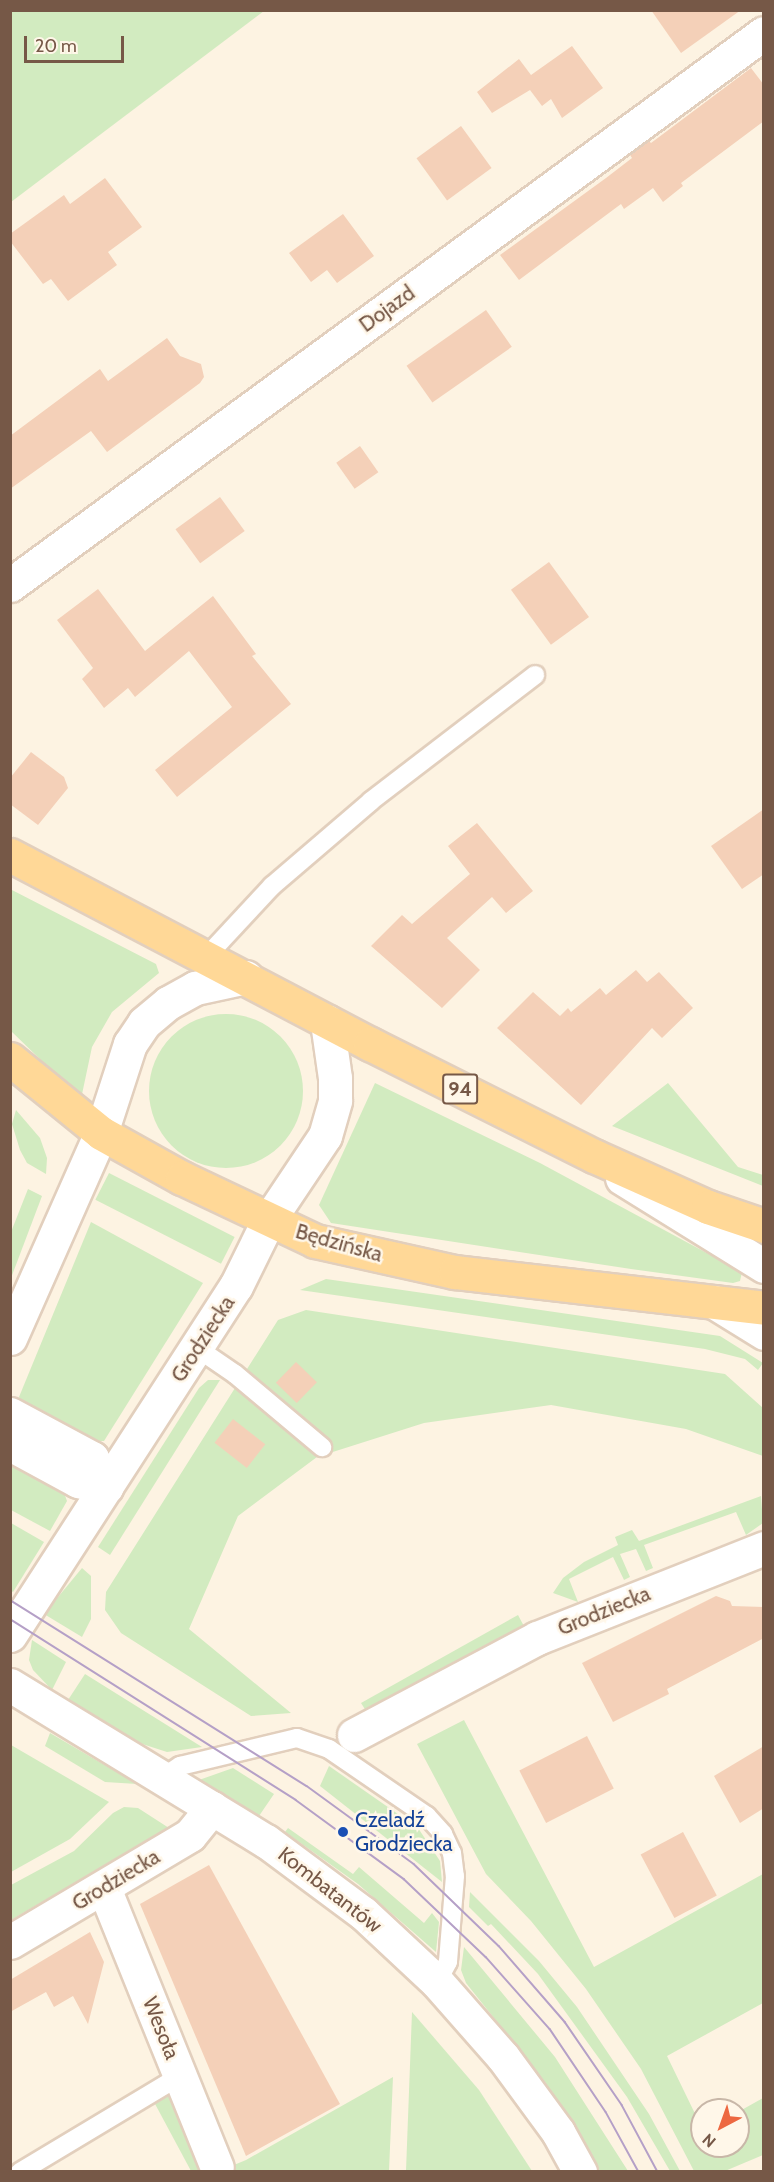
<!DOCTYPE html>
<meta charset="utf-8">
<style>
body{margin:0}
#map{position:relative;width:774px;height:2182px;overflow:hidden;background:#fdf3e2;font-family:Cabin,sans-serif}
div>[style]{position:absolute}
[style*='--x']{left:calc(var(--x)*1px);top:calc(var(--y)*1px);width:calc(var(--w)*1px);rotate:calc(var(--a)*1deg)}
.green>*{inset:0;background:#d2ebc0;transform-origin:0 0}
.round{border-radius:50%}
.building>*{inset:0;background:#f4d0b8;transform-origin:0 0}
.roads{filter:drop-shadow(2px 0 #e2cfbd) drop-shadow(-2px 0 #e2cfbd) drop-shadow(0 2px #e2cfbd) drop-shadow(0 -2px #e2cfbd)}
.service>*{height:18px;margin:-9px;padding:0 9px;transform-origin:9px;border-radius:9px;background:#fff}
.minor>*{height:33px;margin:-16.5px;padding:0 16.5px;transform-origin:16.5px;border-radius:16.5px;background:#fff}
.tertiary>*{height:33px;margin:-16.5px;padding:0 16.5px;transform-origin:16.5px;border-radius:16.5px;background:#fff}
.primary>*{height:33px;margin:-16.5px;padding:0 16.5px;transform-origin:16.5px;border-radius:16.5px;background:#ffd897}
.tram>*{height:1.5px;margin:-0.75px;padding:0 0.75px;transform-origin:0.75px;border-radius:0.75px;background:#b5a0c7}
.dots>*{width:16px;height:16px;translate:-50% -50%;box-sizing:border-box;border:3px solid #fff7e9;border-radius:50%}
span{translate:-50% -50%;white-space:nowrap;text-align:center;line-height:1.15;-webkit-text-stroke:5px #fff7e9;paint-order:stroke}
.shield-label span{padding:2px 4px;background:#fff7e9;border:2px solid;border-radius:4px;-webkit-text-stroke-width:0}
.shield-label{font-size:20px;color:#765847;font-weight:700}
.street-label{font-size:21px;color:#765847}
.transit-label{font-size:21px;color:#164399}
.left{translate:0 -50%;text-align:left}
.frame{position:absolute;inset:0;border:12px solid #765847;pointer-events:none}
.north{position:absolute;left:690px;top:2098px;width:60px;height:60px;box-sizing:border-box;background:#fff7e9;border:2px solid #c8b7a8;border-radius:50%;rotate:221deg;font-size:16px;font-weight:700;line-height:24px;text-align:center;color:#765847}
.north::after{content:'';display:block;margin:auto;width:21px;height:27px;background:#ed6841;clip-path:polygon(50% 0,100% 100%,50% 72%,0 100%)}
.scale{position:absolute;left:24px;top:36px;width:100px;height:27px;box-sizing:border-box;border:3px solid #765847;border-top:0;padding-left:8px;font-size:18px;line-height:21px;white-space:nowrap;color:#765847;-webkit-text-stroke:4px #fff7e9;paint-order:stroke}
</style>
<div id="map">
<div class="green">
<i style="clip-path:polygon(11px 10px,264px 10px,264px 11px,11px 202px)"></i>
<i style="clip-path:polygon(10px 889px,156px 964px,159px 973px,112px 1012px,92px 1047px,81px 1099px,11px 1031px)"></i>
<i class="round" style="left:149px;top:1014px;width:154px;height:154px"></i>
<i style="clip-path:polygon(375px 1083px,540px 1163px,742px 1272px,740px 1281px,733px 1283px,631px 1269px,331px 1223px,319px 1205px)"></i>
<i style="clip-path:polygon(668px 1083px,738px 1167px,763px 1175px,763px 1186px,612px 1126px)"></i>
<i style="clip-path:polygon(16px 1110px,40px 1138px,47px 1158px,46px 1174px,27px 1163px,20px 1150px,12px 1124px)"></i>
<i style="left:109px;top:1173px;width:141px;height:30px;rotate:27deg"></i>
<i style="clip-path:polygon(28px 1189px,42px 1196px,11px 1278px,11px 1232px)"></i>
<i style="clip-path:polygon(91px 1222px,203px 1283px,104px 1441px,96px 1441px,23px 1403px,19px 1397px)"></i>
<i style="clip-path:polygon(326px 1279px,720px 1336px,763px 1363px,758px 1370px,745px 1359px,705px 1349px,300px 1290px)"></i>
<i style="clip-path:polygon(306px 1310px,725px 1374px,763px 1408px,763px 1456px,686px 1429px,551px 1405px,424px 1423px,317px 1457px,238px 1516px,189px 1629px,291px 1713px,251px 1716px,121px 1633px,105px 1610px,106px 1592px,278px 1320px)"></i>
<i style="clip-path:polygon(208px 1380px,220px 1380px,110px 1555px,98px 1547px,199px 1388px)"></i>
<i style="clip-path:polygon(10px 1460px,63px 1490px,67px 1501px,50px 1531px,11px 1510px)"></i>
<i style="clip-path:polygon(761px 1496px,763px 1523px,746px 1535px,736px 1512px,644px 1545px,653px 1568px,646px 1571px,636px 1549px,620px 1554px,630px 1577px,624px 1580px,613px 1557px,569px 1579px,578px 1602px,553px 1593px,563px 1578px,584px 1562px,618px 1545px,615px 1537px,632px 1530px,639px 1541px)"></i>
<i style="clip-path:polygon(11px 1523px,44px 1542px,13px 1592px,10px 1590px)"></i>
<i style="clip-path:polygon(82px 1568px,91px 1576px,91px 1619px,82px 1637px,44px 1614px)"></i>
<i style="clip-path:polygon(518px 1615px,526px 1630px,368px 1714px,361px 1703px)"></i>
<i style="clip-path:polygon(32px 1640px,66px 1662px,52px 1690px,33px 1670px,29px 1660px)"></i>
<i style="clip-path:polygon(85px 1674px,202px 1747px,167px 1752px,133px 1741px,68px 1700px)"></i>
<i style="clip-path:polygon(464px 1720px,594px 1967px,763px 1874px,763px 2003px,667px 2056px,702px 2128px,702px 2146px,738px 2146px,738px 2112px,763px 2098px,763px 2155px,725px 2171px,694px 2171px,641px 2069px,586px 1989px,531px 1921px,486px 1874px,417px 1744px)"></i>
<i style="clip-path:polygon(50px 1733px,137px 1784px,105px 1782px,45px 1746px)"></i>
<i style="clip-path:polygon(11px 1745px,109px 1802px,70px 1839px,11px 1872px)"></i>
<i style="clip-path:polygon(329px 1766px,418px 1828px,440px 1861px,442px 1882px,320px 1786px)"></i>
<i style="clip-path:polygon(233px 1768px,274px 1794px,259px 1816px,199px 1780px)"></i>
<i style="clip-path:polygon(124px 1807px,138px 1808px,169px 1828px,11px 1920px,11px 1885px,74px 1851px,113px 1813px)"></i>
<i style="clip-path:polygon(288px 1828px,353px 1874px,359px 1867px,424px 1923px,432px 1913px,439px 1922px,436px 1952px,358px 1884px,285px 1832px)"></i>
<i style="clip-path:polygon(470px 1892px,539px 1961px,577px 2007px,649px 2114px,680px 2171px,670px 2171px,627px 2097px,538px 1974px,491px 1924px,488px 1926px,469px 1907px)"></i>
<i style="clip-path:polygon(464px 1947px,555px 2057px,628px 2171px,600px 2171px,545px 2082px,466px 1983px,461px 1970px)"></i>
<i style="clip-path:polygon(412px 2012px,479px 2090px,532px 2171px,406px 2171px)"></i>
<i style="clip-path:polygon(393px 2077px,389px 2171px,217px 2172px,246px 2160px)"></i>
<i style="clip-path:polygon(174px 2094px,216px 2171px,191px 2171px,154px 2102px)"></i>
</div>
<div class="building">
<i style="clip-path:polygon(651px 10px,741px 10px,681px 53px)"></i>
<i style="clip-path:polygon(572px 46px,603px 88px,562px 118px,551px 99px,542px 106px,530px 90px,492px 113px,477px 92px,519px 59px,531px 75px)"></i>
<i style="clip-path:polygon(751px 68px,764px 85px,764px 121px,681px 183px,683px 186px,663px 202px,653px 188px,624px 209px,621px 204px,519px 280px,500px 255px,606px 178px,632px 158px,630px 155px,649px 141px,651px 143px)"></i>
<i style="left:461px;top:126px;width:52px;height:55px;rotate:54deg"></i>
<i style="clip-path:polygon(105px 178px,142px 227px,108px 252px,117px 265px,68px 301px,51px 279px,43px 284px,10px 241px,10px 234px,64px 195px,70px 204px)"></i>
<i style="clip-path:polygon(343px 214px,374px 256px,337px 283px,327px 270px,311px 282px,289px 253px)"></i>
<i style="left:486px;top:310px;width:45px;height:97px;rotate:55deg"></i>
<i style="clip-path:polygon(167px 338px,180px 356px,201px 364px,204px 377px,200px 383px,107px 452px,91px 431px,10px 489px,10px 436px,100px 369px,108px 381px)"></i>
<i style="left:360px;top:446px;width:32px;height:29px;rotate:55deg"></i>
<i style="left:220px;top:497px;width:42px;height:55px;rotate:54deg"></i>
<i style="left:549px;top:562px;width:68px;height:47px;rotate:54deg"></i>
<i style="clip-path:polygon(98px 589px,145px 651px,213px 596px,256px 654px,252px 656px,291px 704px,177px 797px,155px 770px,232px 707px,189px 651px,135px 697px,128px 688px,104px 708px,82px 679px,93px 668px,57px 620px)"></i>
<i style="clip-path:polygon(31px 752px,64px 777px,68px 788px,38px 825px,10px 804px,10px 778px)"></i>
<i style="clip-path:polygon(764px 809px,764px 874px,742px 889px,711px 846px)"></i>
<i style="clip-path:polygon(477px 823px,533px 891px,506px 913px,492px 897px,447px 938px,480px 970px,442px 1008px,371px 946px,402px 915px,412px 924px,470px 874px,448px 846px)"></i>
<i style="clip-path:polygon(636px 970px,647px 982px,659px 972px,693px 1008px,662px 1038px,652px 1028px,581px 1105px,497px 1028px,533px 992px,560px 1016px,568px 1008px,571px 1012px,600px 988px,606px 995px)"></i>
<i style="left:296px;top:1362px;width:29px;height:29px;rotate:44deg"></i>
<i style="left:233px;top:1419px;width:41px;height:30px;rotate:38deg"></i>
<i style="clip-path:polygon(716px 1596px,730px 1601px,732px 1606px,764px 1607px,764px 1638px,667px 1689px,669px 1694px,613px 1722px,582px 1663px)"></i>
<i style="left:587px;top:1736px;width:59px;height:76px;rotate:63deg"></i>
<i style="clip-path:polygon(764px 1746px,764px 1808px,740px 1823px,714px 1776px)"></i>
<i style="left:683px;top:1832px;width:72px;height:48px;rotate:62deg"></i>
<i style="clip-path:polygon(209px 1865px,340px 2104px,246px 2156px,140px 1904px)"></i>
<i style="clip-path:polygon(90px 1932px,104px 1962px,88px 2024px,73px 1996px,54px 2007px,46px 1992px,10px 2012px,10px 1980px)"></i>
</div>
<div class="roads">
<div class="service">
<i style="--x:206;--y:957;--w:97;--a:-47.1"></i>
<i style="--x:272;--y:886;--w:130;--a:-40.6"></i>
<i style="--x:371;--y:801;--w:207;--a:-37.5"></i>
<i style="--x:197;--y:1348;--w:46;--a:34.4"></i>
<i style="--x:235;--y:1374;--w:114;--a:40"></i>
<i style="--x:162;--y:1778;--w:22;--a:-34"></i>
<i style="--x:180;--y:1766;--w:120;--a:-13.5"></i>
<i style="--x:297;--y:1738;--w:34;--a:19"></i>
<i style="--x:329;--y:1749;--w:119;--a:34.4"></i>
<i style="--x:427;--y:1816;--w:24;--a:48"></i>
<i style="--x:443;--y:1834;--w:21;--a:65"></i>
<i style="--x:452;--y:1853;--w:23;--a:83"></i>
<i style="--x:455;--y:1876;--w:86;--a:94.7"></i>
<i style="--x:448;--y:1962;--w:23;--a:119"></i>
<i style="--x:20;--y:2172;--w:187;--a:-31"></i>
</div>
<div class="minor">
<i style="--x:10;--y:585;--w:934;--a:-36.21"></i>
<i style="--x:622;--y:1178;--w:167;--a:31.8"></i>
<i style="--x:714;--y:1302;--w:59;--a:31.8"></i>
<i style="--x:354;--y:1735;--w:207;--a:-27.9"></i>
<i style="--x:537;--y:1638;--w:244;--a:-21.6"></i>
<i style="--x:104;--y:1888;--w:301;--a:68"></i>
<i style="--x:10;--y:1942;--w:209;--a:-30.7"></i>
<i style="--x:190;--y:1835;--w:35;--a:-51"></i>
</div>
<div class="tertiary">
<i style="--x:10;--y:1338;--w:224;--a:-66.1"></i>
<i style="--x:101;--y:1133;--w:94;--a:-72"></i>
<i style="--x:130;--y:1044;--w:25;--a:-56"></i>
<i style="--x:144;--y:1023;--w:31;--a:-40"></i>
<i style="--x:168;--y:1003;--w:31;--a:-29"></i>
<i style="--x:195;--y:988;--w:52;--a:-12.2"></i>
<i style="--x:10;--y:1414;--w:93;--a:28.2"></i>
<i style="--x:92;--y:1458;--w:32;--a:64"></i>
<i style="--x:10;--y:1444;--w:77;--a:28.6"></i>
<i style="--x:78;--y:1481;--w:29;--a:12"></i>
<i style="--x:10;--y:1635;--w:416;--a:-57.1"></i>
<i style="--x:236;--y:1286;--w:72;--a:-63.8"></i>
<i style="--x:268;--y:1221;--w:102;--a:-56.2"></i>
<i style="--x:325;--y:1136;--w:37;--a:-74"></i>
<i style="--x:335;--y:1100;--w:22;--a:-90"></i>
<i style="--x:335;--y:1078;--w:57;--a:-98.1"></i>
<i style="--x:10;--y:1685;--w:300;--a:31.4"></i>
<i style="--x:266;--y:1841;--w:121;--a:36.6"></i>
<i style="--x:363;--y:1913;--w:101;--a:43"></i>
<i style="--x:437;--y:1982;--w:100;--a:48.7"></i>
<i style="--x:503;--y:2057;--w:93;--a:53.7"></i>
<i style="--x:558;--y:2132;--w:46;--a:61.2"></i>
</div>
<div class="primary">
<i style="--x:10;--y:855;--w:407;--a:27.7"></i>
<i style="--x:370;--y:1044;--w:250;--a:26.6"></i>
<i style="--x:594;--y:1156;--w:125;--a:24.1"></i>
<i style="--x:708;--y:1207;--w:59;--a:18.7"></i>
<i style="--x:10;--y:1059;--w:117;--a:39.1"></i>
<i style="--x:101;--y:1133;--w:93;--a:29.1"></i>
<i style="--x:182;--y:1178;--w:147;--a:25.3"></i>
<i style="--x:315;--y:1241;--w:143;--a:12.5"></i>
<i style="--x:455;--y:1272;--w:311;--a:6.6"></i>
</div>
</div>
<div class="tram">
<i style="--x:10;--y:1600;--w:350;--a:32.1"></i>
<i style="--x:307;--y:1786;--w:132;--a:36.1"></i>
<i style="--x:414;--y:1864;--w:118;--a:44"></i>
<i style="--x:499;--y:1946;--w:101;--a:49"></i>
<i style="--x:565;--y:2022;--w:101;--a:55.5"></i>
<i style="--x:622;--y:2105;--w:76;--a:61.8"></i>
<i style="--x:10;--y:1619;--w:338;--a:32.3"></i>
<i style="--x:296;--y:1800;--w:134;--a:36.2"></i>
<i style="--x:404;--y:1879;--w:113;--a:43.6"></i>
<i style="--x:486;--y:1957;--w:96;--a:48.4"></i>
<i style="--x:550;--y:2029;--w:100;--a:56"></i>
<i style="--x:606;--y:2112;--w:68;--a:61.2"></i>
</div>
<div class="dots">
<i style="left:343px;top:1832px;background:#1a4fb4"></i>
</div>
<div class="shield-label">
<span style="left:460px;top:1089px">94</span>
</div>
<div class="street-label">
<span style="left:387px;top:309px;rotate:-36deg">Dojazd</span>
<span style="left:339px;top:1243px;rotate:16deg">Będzińska</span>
<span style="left:203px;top:1339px;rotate:-57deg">Grodziecka</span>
<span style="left:604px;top:1611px;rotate:-22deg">Grodziecka</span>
<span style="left:116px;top:1880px;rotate:-31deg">Grodziecka</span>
<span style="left:330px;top:1890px;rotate:38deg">Kombatantów</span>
<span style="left:161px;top:2028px;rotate:68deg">Wesoła</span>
</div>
<div class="transit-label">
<span class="left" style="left:355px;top:1832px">Czeladź<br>Grodziecka</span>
</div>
<div class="frame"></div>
<div class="north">N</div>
<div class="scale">20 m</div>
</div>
